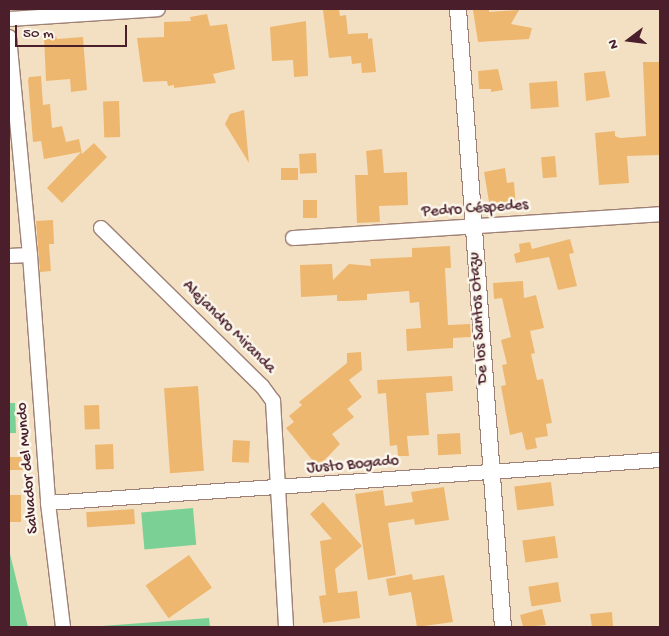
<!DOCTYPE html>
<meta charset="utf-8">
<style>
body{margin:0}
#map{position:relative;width:669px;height:636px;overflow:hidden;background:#f3e0c2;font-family:"Gochi Hand",sans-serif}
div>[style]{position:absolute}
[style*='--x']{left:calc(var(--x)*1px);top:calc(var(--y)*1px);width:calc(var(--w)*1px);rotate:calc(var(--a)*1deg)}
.green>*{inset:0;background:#7bd195;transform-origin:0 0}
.building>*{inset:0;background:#eeb76f;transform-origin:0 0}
.roads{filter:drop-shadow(1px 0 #9e8076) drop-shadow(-1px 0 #9e8076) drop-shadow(0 1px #9e8076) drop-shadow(0 -1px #9e8076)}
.minor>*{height:14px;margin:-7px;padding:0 7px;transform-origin:7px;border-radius:7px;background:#fff}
.tertiary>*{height:16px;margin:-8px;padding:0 8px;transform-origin:8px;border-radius:8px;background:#fff}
span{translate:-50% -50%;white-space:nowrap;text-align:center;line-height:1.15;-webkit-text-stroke:5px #fbf7ec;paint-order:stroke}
.street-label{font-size:16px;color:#4a1f2b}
.frame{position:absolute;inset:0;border:10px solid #4a1f2b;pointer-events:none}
.north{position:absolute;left:604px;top:15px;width:50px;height:50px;-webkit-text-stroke:4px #fbf7ec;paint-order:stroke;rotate:255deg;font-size:14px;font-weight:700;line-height:20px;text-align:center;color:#4a1f2b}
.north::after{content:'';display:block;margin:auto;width:18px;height:22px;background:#4a1f2b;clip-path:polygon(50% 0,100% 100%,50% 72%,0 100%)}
.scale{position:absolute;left:15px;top:25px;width:112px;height:22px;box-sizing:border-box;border:2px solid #4a1f2b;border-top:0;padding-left:6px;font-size:15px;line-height:18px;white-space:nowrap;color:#4a1f2b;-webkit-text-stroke:4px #fbf7ec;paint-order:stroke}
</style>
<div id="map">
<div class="green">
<i style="clip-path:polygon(9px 403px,15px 403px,16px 433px,9px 433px)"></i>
<i style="left:193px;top:508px;width:37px;height:52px;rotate:85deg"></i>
<i style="clip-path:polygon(9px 550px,28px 627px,9px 627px)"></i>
<i style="clip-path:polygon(209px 618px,210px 627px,102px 627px,102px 626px)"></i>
</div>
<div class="building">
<i style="clip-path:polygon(339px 9px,340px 16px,346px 15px,348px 34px,368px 33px,368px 39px,372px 38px,376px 72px,362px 73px,361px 63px,352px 64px,351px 56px,329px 58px,323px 10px)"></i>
<i style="clip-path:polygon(489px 9px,489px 12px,519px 10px,511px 24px,532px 28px,529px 39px,478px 42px,473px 10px)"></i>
<i style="clip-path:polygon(207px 14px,210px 26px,227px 24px,235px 69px,213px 74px,216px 83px,174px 88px,174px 85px,168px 86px,167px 81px,143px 82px,137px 38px,164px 37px,164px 22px,191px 21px,190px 17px)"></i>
<i style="clip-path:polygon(306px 21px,308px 76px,294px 77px,293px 60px,272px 61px,270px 27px)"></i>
<i style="clip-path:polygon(56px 36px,57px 39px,83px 37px,87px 90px,71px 92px,70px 79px,46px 81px,44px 37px)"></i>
<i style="clip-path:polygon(643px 62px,660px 62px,660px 155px,627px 156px,629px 183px,599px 185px,595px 133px,615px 131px,615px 136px,620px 138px,646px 136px)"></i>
<i style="clip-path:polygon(498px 69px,503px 90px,491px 92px,491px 89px,479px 89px,478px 71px)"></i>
<i style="clip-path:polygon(605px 71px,610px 97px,586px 101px,584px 73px)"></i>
<i style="clip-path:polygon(41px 76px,43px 105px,50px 104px,52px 128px,62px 126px,66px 142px,79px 139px,82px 154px,94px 143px,107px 157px,62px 203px,47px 188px,81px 152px,44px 159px,41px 141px,33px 142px,28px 80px,29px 77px)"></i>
<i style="left:557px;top:81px;width:26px;height:28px;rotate:86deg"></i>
<i style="left:119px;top:101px;width:36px;height:16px;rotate:88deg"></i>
<i style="clip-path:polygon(244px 110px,249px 163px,225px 124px,230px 114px)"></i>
<i style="clip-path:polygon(382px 149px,384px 173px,407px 172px,408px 205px,379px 206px,380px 222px,357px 223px,355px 175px,368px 175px,366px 151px)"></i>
<i style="left:316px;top:153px;width:20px;height:17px;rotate:87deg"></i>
<i style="left:555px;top:156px;width:21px;height:14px;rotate:85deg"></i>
<i style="left:298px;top:168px;width:12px;height:17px;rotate:90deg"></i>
<i style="clip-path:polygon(505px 168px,507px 183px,514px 182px,516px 209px,494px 212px,493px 207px,490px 208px,484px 172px)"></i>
<i style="left:303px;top:200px;width:14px;height:18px"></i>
<i style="clip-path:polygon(53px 220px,54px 244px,49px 244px,51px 271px,40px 272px,36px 221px)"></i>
<i style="clip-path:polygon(570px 239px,574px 253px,569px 254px,577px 286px,558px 290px,549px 257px,516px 263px,514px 254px,520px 252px,519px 244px,530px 242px,532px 249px)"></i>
<i style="clip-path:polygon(450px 246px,451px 268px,445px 268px,448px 325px,470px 324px,471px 337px,453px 338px,453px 348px,407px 351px,406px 329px,421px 328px,419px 302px,410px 303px,409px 291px,367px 294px,367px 300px,346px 301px,337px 301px,337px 295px,301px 297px,300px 265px,332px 264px,333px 280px,349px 264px,371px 266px,370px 259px,412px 257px,412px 248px)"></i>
<i style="clip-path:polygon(523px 281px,524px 298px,536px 295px,544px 328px,530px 331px,535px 353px,531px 354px,537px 380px,543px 379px,552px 423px,546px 424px,548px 436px,535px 438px,537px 448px,526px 450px,522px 432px,510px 435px,501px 386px,506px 385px,502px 365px,507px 364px,501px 340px,511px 337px,502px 298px,494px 299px,493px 283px)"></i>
<i style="clip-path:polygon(361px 352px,362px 370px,349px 380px,362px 397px,347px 409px,354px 417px,332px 434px,340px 444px,318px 467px,286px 428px,294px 422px,289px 416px,302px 405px,299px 402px,347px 363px,347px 353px)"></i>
<i style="clip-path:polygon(452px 376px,453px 391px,426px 393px,429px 435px,407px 436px,409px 456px,398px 456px,397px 445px,390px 446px,386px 393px,378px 394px,377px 380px)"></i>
<i style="left:198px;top:386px;width:85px;height:34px;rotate:86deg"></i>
<i style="left:99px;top:405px;width:24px;height:15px;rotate:88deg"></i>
<i style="left:460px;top:433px;width:21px;height:23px;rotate:87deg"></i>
<i style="left:233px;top:440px;width:17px;height:22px;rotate:3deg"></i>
<i style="left:113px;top:444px;width:25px;height:18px;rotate:88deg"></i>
<i style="left:9px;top:457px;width:16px;height:13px"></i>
<i style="left:551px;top:482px;width:24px;height:37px;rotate:83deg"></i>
<i style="clip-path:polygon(444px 487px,449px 520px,415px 525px,414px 519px,388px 523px,396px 575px,368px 580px,355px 494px,383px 490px,385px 506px,413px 502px,411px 492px)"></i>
<i style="left:21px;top:495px;width:27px;height:12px;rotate:90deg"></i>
<i style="clip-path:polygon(323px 502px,362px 546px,335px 569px,338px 593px,357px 591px,360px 618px,323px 623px,319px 596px,326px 595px,320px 541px,332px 539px,310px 514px)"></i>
<i style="left:134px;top:509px;width:15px;height:48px;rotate:86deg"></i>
<i style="left:555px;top:536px;width:22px;height:33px;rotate:82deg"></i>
<i style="left:189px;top:555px;width:40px;height:53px;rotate:55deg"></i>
<i style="clip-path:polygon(412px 574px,413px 580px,444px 575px,453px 622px,417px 627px,411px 592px,389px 596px,386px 579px)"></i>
<i style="left:558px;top:582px;width:20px;height:30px;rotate:81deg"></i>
<i style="clip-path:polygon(542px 609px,546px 625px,523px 627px,520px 615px)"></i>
<i style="clip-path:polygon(612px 612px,613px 627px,592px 627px,590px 614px)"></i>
</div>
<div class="roads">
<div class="minor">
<i style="--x:9;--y:19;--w:149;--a:-3.8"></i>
<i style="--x:9;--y:37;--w:219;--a:84.5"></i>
<i style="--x:30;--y:255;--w:249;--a:85.8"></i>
<i style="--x:48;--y:503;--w:125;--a:83.1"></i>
<i style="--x:101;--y:228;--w:226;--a:44.5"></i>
<i style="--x:262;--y:386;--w:19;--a:54"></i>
<i style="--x:273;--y:401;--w:226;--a:86.7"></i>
<i style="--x:293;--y:238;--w:368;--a:-3.7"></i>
<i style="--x:9;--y:256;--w:21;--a:-3"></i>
<i style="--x:48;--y:503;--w:614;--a:-4.02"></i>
</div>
<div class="tertiary">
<i style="--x:458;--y:9;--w:620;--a:85.84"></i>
</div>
</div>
<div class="street-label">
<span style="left:475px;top:210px;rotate:-4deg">Pedro Céspedes</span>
<span style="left:480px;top:318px;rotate:-94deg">De los Santos Otazu</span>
<span style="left:228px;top:328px;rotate:45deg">Alejandro Miranda</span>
<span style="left:353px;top:466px;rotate:-5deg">Justo Bogado</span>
<span style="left:29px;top:468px;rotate:-95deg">Salvador del Mundo</span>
</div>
<div class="frame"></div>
<div class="north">N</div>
<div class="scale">50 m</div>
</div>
